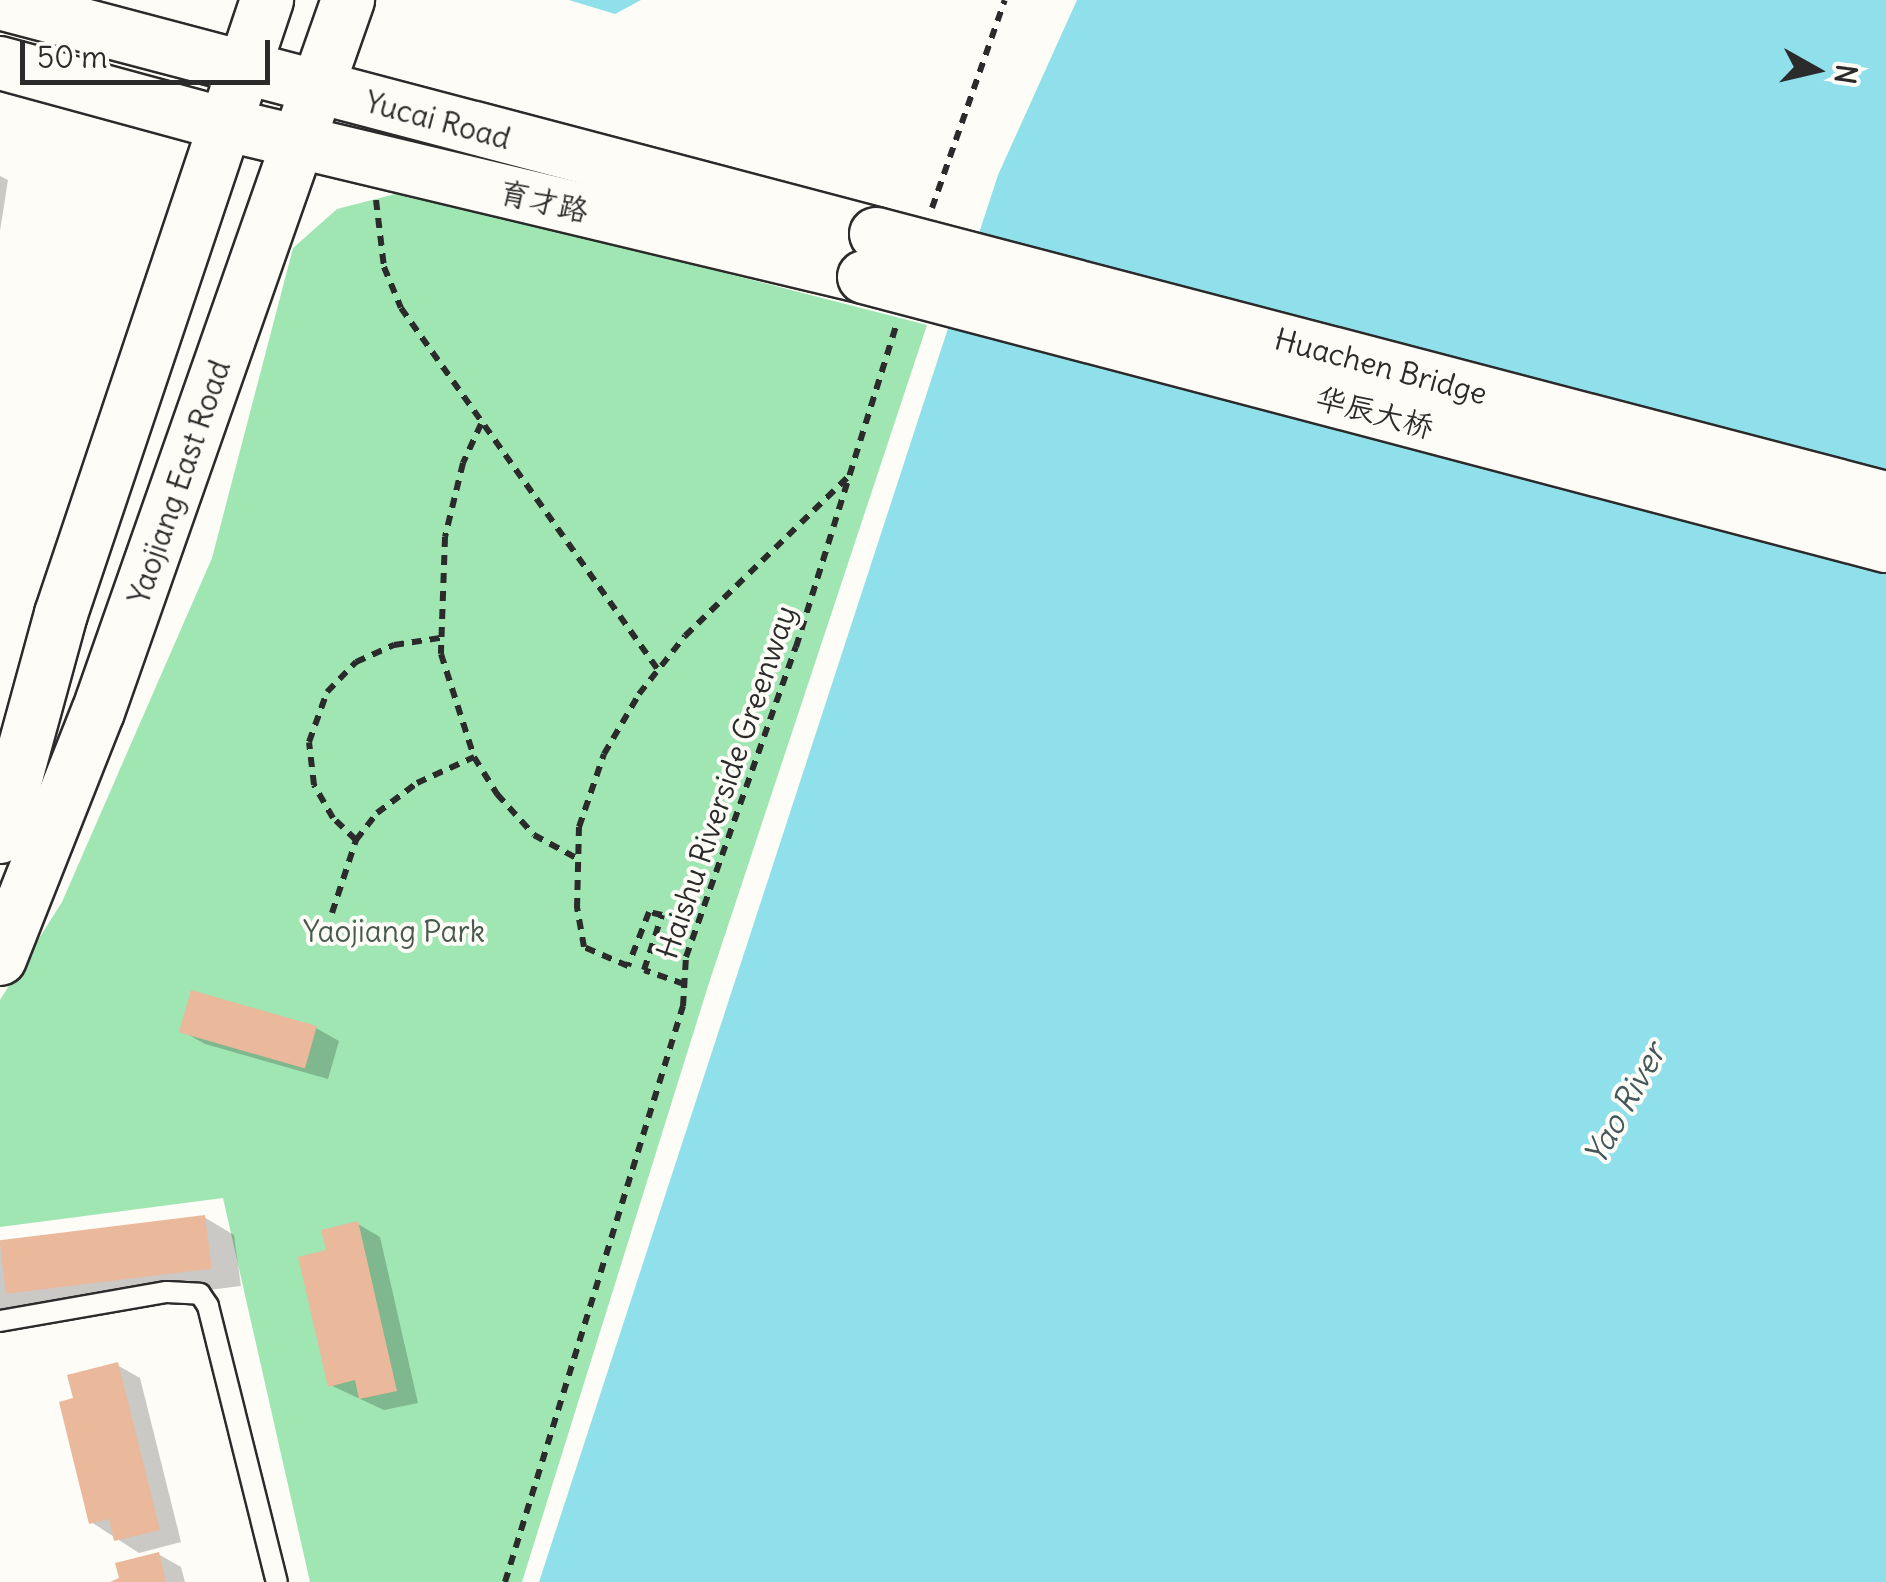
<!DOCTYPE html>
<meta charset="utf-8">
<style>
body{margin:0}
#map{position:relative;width:1886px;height:1582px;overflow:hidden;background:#fdfcf7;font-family:Delius,"LXGW WenKai TC",sans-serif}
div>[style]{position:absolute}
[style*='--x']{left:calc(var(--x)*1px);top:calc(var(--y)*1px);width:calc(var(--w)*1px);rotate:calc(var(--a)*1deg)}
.green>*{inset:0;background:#9fe6b3}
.water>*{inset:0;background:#8fe0ea}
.shadow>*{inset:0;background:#0003}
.building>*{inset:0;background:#eab89b;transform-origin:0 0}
.path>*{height:6px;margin-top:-3px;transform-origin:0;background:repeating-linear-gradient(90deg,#2b2b2b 0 10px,transparent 0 18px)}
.roads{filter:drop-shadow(2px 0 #2b2b2b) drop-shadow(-2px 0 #2b2b2b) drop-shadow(0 2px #2b2b2b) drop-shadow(0 -2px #2b2b2b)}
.lane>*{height:20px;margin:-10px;padding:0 10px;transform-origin:10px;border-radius:10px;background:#fdfcf7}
.secondary>*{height:52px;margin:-26px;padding:0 26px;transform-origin:26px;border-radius:26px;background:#fdfcf7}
.bridges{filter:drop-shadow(2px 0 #2b2b2b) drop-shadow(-2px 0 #2b2b2b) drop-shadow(0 2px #2b2b2b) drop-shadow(0 -2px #2b2b2b)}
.secondary-bridge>*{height:52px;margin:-26px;padding:0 26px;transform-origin:26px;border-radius:26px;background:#fdfcf7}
span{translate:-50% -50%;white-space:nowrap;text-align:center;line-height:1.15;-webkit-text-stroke:8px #fdfcf7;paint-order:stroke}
.street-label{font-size:30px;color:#2b2b2b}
.park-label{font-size:30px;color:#485a4d}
.water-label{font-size:32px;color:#44585b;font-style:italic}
.north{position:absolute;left:1766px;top:20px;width:100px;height:100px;-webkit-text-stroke:8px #fdfcf7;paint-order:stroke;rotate:98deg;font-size:28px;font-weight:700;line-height:40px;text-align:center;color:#2b2b2b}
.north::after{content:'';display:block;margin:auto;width:35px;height:45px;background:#2b2b2b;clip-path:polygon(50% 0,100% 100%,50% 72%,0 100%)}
.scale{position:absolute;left:20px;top:40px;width:250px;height:45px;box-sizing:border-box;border:5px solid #2b2b2b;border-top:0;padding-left:12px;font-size:30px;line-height:35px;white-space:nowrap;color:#2b2b2b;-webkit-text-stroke:8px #fdfcf7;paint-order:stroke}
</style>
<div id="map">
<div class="green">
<i style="clip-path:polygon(407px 191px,927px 325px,708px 986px,522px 1582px,310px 1582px,223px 1198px,0 1227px,0 1000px,62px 902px,212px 558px,293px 248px,337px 209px)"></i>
</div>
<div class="water">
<i style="clip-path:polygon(569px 0,641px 0,615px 14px)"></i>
<i style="clip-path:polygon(1077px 0,1886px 0,1886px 1582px,539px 1582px,998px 175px)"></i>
</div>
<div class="shadow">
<i style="clip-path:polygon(0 176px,8px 180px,0 231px)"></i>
<i style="clip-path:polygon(193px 993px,316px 1028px,339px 1041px,328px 1079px,205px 1044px,182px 1031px)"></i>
<i style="clip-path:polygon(204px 1217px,234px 1235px,241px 1286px,0 1316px,0 1243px)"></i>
<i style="clip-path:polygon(358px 1224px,380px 1237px,418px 1403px,384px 1410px,330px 1385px,329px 1252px)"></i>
<i style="clip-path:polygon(117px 1365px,140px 1378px,181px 1542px,139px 1553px,91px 1522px,76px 1400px)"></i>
<i style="clip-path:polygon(158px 1554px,181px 1567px,185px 1582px,114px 1582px)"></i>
</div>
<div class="building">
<i style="left:191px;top:990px;width:131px;height:44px;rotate:16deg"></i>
<i style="left:205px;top:1215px;width:54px;height:207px;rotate:83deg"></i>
<i style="clip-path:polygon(358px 1221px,397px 1391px,359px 1399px,355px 1380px,328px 1387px,298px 1257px,326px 1250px,321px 1230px)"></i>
<i style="clip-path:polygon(118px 1362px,160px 1530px,114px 1541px,109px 1519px,89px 1524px,59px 1402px,73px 1398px,67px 1375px)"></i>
<i style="clip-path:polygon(159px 1552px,166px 1582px,110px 1582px,119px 1578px,115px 1563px)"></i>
</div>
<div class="path">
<i style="--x:376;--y:200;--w:67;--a:83.2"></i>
<i style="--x:384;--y:267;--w:44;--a:67.5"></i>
<i style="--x:401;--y:308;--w:444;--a:54.6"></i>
<i style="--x:932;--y:208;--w:220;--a:-70.7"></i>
<i style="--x:481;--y:424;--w:43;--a:114.8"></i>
<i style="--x:463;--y:463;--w:76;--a:103.7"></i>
<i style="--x:445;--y:537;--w:117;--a:92"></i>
<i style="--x:441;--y:654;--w:108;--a:72.2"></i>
<i style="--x:474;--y:757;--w:44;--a:58.1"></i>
<i style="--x:497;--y:794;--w:55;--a:47.9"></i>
<i style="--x:534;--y:835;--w:50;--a:28.6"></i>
<i style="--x:356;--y:840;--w:32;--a:-136"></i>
<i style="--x:333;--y:818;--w:38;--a:-120"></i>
<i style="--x:314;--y:785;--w:43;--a:-96.6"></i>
<i style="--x:309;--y:742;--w:53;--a:-70.2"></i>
<i style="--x:327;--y:692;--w:42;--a:-46"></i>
<i style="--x:356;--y:662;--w:42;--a:-24.1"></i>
<i style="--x:394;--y:645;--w:47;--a:-8.7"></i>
<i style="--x:332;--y:913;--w:77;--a:-71.8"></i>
<i style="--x:356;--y:840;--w:34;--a:-52"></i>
<i style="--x:377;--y:813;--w:50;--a:-36.9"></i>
<i style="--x:417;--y:783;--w:63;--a:-24.5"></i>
<i style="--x:684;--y:984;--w:42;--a:-160.7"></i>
<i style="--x:644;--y:970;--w:58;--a:-71.9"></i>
<i style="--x:662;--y:915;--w:13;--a:-167"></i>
<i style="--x:649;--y:912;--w:58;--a:111.3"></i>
<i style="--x:628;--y:966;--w:48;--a:-156.6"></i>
<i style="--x:584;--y:947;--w:40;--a:-100"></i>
<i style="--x:577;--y:908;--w:81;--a:-88.6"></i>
<i style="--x:579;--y:827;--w:77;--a:-71.1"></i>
<i style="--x:604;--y:754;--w:69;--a:-59.7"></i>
<i style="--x:639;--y:694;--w:74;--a:-51.6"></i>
<i style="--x:685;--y:636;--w:228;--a:-44.3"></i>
<i style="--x:505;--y:1582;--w:603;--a:-72.83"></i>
<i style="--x:683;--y:1006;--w:49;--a:-86.5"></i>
<i style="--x:686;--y:957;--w:329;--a:-70.5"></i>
<i style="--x:796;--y:647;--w:337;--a:-72.7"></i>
</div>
<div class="roads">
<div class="lane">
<i style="--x:0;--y:1321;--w:169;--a:-9.9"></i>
<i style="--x:167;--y:1292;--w:33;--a:3"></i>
<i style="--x:200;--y:1294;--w:14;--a:56"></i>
<i style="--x:208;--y:1306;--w:284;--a:76"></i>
</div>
<div class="secondary">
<i style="--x:0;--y:3;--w:906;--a:14.77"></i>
<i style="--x:0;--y:63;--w:232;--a:15.2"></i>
<i style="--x:224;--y:124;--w:658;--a:13.44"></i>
<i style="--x:0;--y:837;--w:231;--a:-74.7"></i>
<i style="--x:61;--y:614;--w:648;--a:-71.45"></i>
<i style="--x:0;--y:959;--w:266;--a:-68.4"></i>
<i style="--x:98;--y:712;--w:755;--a:-70.65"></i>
</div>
</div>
<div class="bridges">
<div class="secondary-bridge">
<i style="--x:876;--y:234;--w:1044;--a:14.65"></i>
<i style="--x:864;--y:277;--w:1057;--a:14.75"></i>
</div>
</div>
<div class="street-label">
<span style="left:438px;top:120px;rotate:15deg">Yucai Road</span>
<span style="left:544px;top:201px;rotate:13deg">育才路</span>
<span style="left:1381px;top:366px;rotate:15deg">Huachen Bridge</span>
<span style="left:1375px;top:412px;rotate:15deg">华辰大桥</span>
<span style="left:179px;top:482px;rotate:-71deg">Yaojiang East Road</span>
<span style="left:726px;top:782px;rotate:-71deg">Haishu Riverside Greenway</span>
</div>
<div class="park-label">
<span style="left:394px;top:931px">Yaojiang Park</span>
</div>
<div class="water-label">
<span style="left:1625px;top:1104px;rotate:-61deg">Yao River</span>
</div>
<div class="north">N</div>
<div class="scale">50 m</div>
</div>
